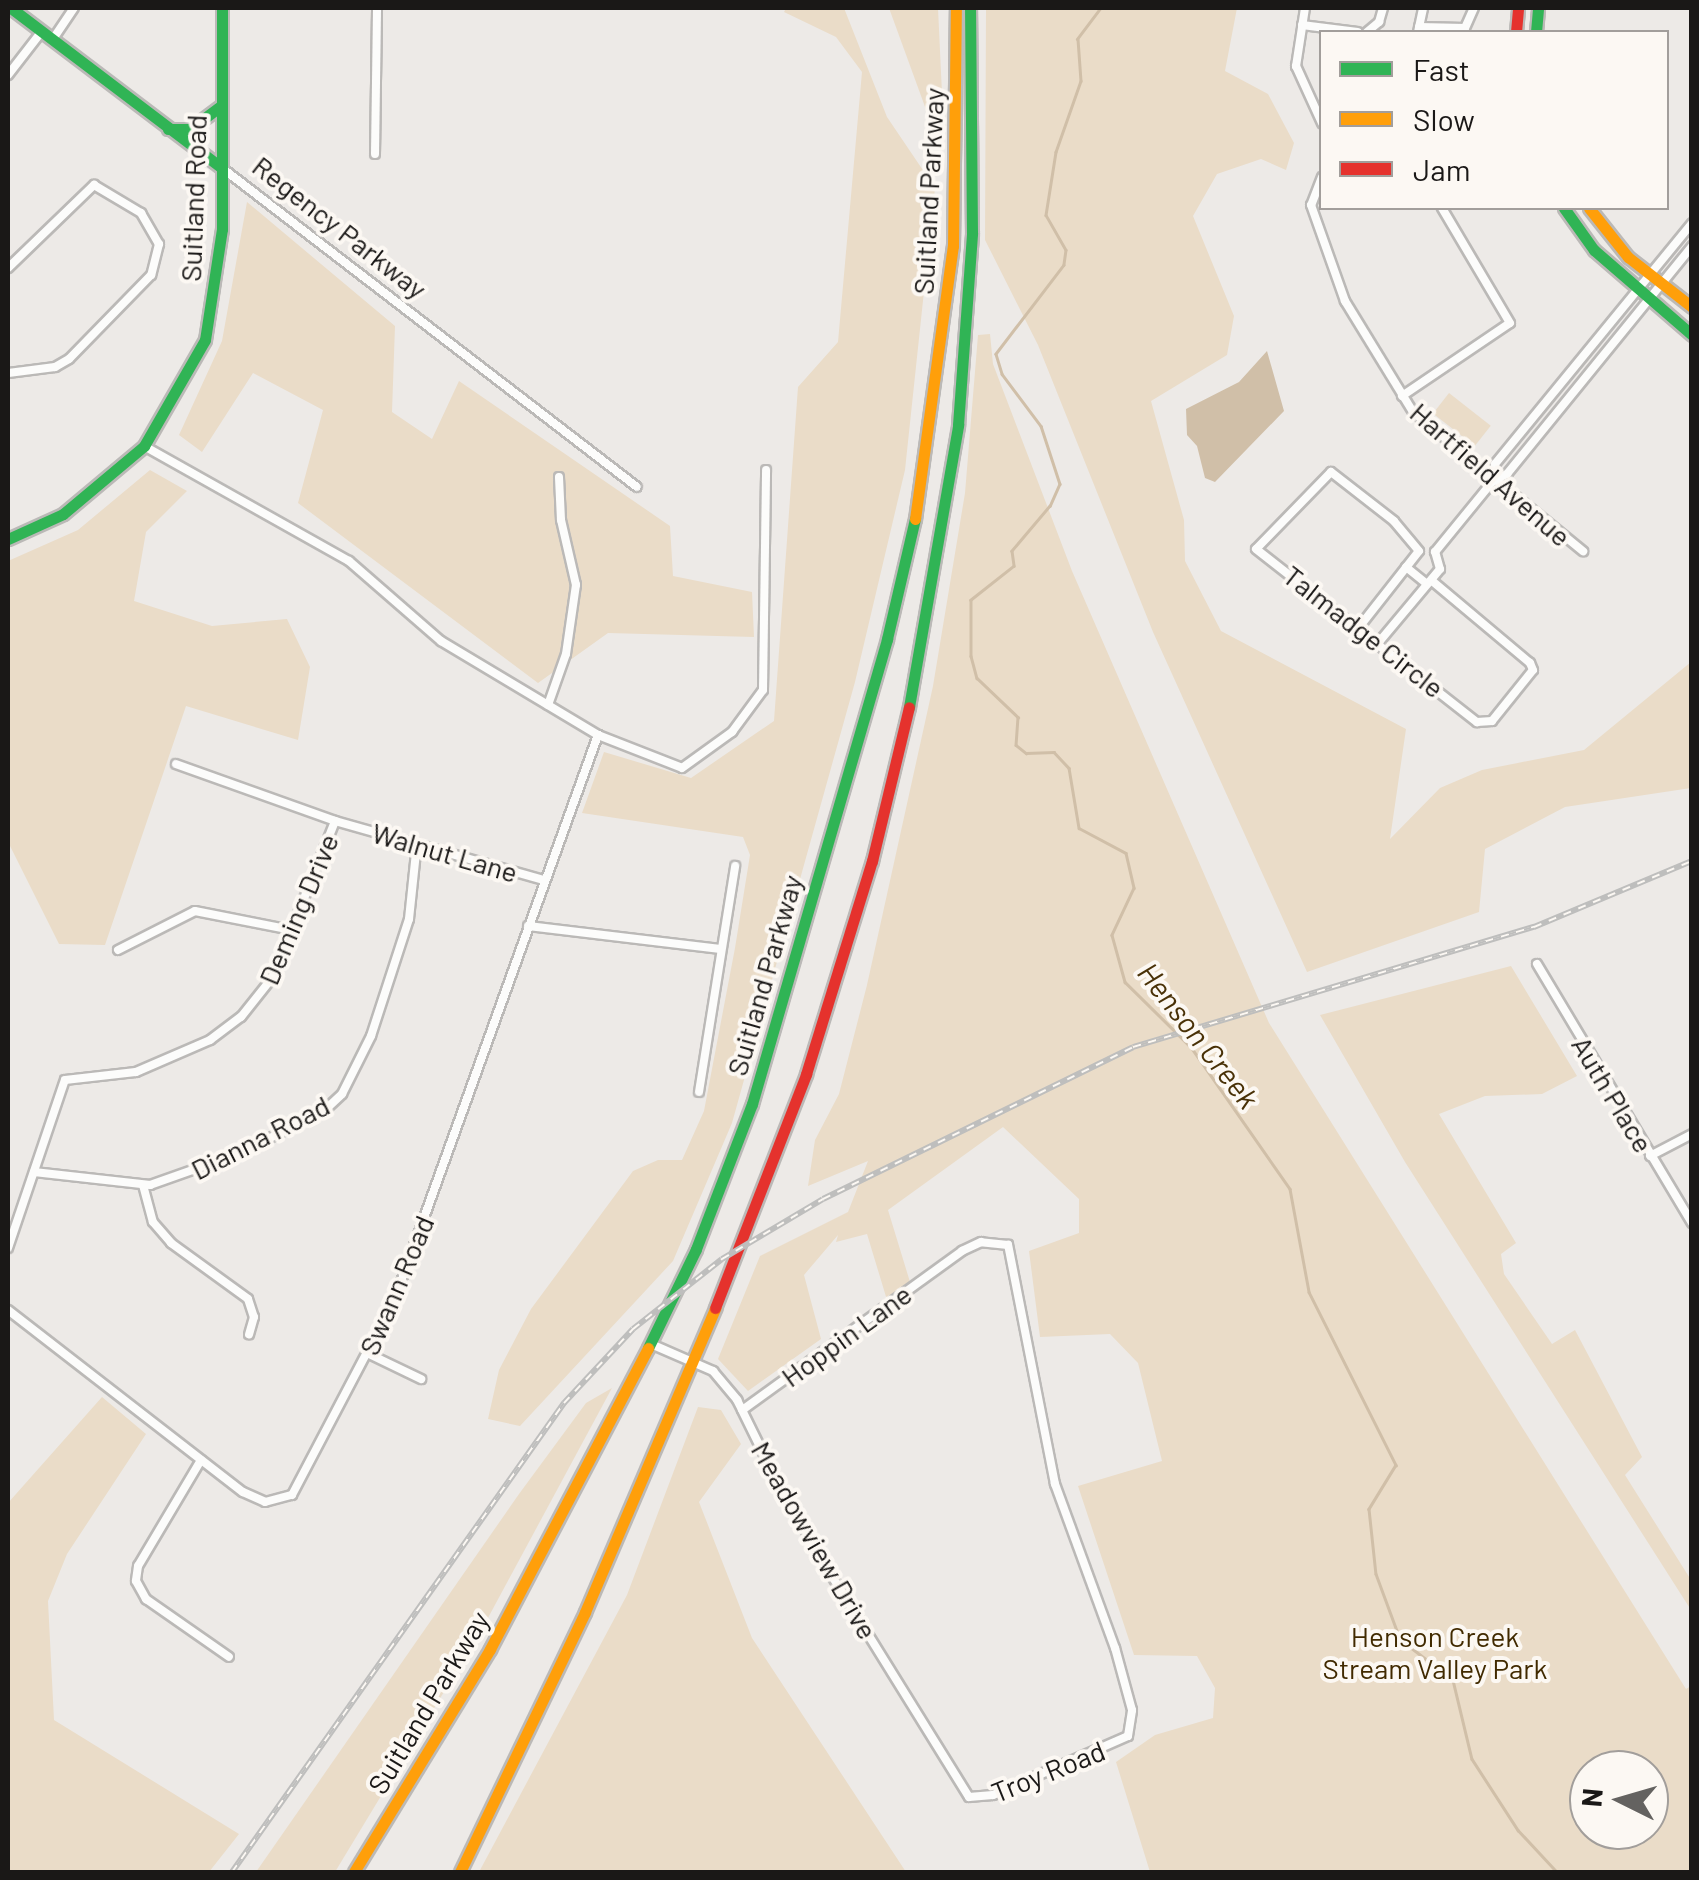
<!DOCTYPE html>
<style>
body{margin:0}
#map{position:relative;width:1699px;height:1880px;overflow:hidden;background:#edeae7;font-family:Barlow,sans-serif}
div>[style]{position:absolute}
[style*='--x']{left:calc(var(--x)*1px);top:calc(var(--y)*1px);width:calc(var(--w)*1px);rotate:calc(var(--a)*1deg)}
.green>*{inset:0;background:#eadcc8;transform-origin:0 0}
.water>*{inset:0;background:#d0bfa8}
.stream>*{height:2.5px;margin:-1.25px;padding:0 1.25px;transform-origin:1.25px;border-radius:1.25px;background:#d0bfa8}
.roads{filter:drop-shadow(2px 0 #bbb9b7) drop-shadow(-2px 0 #bbb9b7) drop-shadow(0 2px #bbb9b7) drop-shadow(0 -2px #bbb9b7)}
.street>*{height:8px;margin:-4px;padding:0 4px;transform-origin:4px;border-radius:4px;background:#fcfcfb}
.fast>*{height:11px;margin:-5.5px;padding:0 5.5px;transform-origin:5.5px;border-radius:5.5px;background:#30b455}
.slow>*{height:11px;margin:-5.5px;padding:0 5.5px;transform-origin:5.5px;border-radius:5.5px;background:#ff9f0a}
.jam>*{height:11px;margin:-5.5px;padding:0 5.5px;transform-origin:5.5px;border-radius:5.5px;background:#e5322d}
.rail>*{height:6px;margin-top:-3px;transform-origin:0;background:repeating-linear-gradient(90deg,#fcf8f3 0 8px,#bebebd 0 16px);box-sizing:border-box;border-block:2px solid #bebebd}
span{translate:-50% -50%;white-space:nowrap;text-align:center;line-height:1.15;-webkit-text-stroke:8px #fcf8f3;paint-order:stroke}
.street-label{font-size:28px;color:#1a1817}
.park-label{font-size:28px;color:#412a00}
.water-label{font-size:30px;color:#493107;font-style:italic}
.frame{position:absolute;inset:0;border:10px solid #1a1817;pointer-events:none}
.legend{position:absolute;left:1319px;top:30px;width:350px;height:180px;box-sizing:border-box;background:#fcf8f3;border:2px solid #a29e9b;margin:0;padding:12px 18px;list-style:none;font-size:30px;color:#1a1817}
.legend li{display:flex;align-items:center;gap:20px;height:50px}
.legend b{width:50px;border:2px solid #a29e9b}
.north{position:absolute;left:1569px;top:1750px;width:100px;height:100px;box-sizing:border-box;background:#fcf8f3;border:2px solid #a29e9b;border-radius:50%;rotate:275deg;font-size:28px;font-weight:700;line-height:40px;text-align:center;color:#1a1817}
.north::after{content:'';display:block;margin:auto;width:35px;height:45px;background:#646260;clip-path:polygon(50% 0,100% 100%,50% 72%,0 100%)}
</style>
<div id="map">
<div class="green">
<i style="clip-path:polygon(786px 8px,844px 8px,887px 117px,935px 188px,905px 470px,855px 682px,732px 1123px,673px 1261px,520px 1426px,488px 1419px,499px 1370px,531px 1309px,633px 1171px,658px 1160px,682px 1160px,704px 1111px,735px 948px,750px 855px,743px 837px,582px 813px,604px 752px,691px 778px,774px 721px,798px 387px,838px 342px,862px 72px,836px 37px,784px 12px)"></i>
<i style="clip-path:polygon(889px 8px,938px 8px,943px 115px,928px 115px)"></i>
<i style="clip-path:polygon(986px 8px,1237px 8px,1225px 71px,1268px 94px,1294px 143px,1286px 170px,1261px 159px,1217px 174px,1193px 216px,1234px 316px,1227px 355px,1151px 401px,1184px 520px,1185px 561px,1221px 631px,1406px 729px,1390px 839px,1440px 788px,1482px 770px,1584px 750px,1691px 662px,1691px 788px,1565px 807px,1485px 849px,1479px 912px,1307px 972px,1153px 632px,1038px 345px,985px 240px)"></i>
<i style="clip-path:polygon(247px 202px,395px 326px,392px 412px,432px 439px,459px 381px,670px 526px,673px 576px,752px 592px,754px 637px,608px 633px,538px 683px,298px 503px,323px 410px,253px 373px,202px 452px,179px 435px,222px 341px)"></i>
<i style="clip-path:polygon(evenodd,990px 334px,993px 364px,1072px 571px,1269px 1023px,1686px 1689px,1691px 1686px,1691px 1872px,1150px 1872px,1116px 1762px,1155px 1735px,1213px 1718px,1215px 1688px,1197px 1656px,1134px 1655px,1078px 1486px,1162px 1461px,1138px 1363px,1110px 1334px,1040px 1337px,1029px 1251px,1079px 1233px,1079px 1199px,1003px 1127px,888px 1210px,910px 1282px,887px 1300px,867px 1234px,836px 1242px,838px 1235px,804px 1275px,821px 1339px,748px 1391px,718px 1359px,760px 1256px,848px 1212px,868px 1161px,808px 1186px,815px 1140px,839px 1094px,867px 985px,933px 686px,965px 493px,978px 335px,990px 334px,1589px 1770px,1649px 1770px,1649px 1830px,1589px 1830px,1589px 1770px)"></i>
<i style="left:1449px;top:393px;width:53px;height:26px;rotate:38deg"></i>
<i style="clip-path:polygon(150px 470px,187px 491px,146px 532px,134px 601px,212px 626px,287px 619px,310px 667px,298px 740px,186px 706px,105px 945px,59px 944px,8px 842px,8px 561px,78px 530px)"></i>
<i style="clip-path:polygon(1511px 966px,1577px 1076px,1542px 1094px,1485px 1096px,1439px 1114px,1516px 1243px,1501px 1254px,1504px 1274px,1552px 1344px,1575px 1330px,1642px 1457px,1625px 1475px,1691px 1580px,1691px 1610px,1405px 1162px,1320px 1015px)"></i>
<i style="clip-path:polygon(612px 1388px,482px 1629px,335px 1872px,256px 1872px,519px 1494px,586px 1403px)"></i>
<i style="clip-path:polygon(102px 1397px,146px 1434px,67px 1554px,48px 1601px,54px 1720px,239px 1834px,209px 1872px,8px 1872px,8px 1503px)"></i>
<i style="clip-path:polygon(698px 1407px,721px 1410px,741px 1444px,699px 1502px,752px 1638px,906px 1872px,479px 1872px,627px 1595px)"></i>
</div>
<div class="water">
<i style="clip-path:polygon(1267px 351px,1284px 411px,1215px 482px,1205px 478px,1197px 446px,1187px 435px,1186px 409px,1239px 382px)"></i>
</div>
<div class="stream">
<i style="--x:1101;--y:8;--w:39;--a:127"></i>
<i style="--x:1078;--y:39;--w:42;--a:85.9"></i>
<i style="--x:1081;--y:81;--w:75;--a:109.4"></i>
<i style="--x:1056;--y:152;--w:64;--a:99"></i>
<i style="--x:1046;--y:215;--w:40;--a:60.3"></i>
<i style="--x:1066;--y:250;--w:15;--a:98"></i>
<i style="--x:1064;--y:265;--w:112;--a:127.4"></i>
<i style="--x:996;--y:354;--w:21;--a:73"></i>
<i style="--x:1002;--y:374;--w:65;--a:53.1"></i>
<i style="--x:1041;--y:426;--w:61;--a:71.9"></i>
<i style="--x:1060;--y:484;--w:24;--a:114"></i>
<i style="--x:1050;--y:506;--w:59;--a:130.2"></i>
<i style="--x:1012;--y:551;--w:15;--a:82"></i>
<i style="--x:1014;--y:566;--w:55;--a:141.7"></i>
<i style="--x:971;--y:600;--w:56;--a:90"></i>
<i style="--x:971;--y:656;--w:23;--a:75"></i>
<i style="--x:977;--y:678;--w:57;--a:43.6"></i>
<i style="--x:1018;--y:717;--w:28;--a:94"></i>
<i style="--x:1016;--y:745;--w:13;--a:39"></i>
<i style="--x:1026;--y:753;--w:28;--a:-2"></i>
<i style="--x:1054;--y:752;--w:22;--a:47"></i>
<i style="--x:1069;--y:768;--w:61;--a:80.5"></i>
<i style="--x:1079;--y:828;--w:53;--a:28"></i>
<i style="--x:1126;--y:853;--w:36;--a:77"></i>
<i style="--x:1134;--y:888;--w:52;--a:115.1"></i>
<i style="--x:1112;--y:935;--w:49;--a:74.5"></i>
<i style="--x:1125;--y:982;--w:93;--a:44.6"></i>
<i style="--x:1191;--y:1047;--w:173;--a:55.1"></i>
<i style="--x:1290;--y:1189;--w:105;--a:79.5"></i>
<i style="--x:1309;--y:1292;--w:194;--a:63.3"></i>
<i style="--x:1396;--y:1465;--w:52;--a:121.5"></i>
<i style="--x:1369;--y:1509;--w:65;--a:83.9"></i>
<i style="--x:1376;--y:1574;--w:69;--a:69.7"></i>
<i style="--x:1400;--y:1639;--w:67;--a:37.7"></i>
<i style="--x:1453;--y:1680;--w:81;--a:76.5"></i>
<i style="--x:1472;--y:1759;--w:85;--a:57.1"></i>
<i style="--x:1518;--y:1830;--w:57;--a:47.1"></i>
</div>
<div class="roads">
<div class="street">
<i style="--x:1305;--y:8;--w:59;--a:98.8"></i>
<i style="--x:1296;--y:66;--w:63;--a:65.5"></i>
<i style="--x:1302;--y:25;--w:56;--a:7.1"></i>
<i style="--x:1419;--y:27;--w:46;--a:1.2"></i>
<i style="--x:1465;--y:28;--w:22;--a:-66"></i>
<i style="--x:1367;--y:32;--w:16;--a:-40"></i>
<i style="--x:1379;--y:22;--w:15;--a:-74"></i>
<i style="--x:1418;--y:32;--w:25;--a:-78"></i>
<i style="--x:53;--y:39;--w:37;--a:-56"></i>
<i style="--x:8;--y:75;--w:56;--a:-52.3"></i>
<i style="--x:375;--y:154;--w:146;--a:-89.2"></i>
<i style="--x:222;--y:168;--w:523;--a:37.55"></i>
<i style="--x:1322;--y:177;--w:30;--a:111"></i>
<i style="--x:1311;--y:205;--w:102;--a:70.5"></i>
<i style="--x:1345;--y:301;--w:130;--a:58.5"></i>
<i style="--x:1413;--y:412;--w:220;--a:39.3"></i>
<i style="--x:8;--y:268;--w:120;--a:-44"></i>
<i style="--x:94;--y:185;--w:55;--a:30.8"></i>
<i style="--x:141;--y:213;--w:36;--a:60"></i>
<i style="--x:159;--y:244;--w:32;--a:104"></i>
<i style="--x:151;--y:275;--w:117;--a:134.3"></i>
<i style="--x:69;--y:359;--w:16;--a:150"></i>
<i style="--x:55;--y:367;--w:47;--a:172.7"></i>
<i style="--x:1402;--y:396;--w:130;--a:-34.1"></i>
<i style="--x:1510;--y:323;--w:134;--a:-120.6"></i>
<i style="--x:144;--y:446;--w:235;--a:29.3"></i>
<i style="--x:349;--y:561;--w:122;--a:41"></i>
<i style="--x:441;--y:641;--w:183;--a:30.9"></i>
<i style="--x:598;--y:735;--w:90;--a:21.4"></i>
<i style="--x:682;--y:768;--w:62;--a:-35.8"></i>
<i style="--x:732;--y:732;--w:52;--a:-53.6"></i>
<i style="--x:763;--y:690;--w:220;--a:-89.2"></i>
<i style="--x:1493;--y:481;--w:17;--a:-83"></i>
<i style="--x:1495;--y:464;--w:311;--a:-50.7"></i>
<i style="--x:1419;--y:551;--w:39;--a:-130"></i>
<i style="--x:1394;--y:521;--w:80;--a:-142.1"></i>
<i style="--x:1331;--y:472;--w:107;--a:134.2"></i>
<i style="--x:1256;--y:549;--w:281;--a:38.1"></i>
<i style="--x:1477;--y:722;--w:15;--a:-4"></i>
<i style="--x:1492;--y:721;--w:65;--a:-51.2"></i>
<i style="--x:1533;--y:670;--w:8;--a:-113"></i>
<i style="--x:1530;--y:663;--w:129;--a:-140"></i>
<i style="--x:1435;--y:552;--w:92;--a:-50.8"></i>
<i style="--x:1493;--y:481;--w:16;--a:-27"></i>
<i style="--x:1507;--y:474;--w:294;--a:-50.9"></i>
<i style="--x:1406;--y:567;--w:27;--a:39"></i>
<i style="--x:1360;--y:626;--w:95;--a:-51.8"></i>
<i style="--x:1379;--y:642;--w:95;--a:-50.1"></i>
<i style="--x:1440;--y:569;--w:18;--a:-106"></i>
<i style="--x:548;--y:705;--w:54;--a:-70.6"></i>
<i style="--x:566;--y:654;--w:70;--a:-81.8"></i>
<i style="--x:576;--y:585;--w:67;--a:-103"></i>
<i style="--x:561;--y:520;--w:43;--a:-92.7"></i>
<i style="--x:176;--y:764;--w:169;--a:19.7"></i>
<i style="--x:335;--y:821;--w:216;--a:15.8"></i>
<i style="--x:528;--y:926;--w:194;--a:6.8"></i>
<i style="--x:118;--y:950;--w:86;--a:-26.9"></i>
<i style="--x:195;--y:911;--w:99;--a:11.1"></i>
<i style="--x:1537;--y:964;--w:302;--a:59.1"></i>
<i style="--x:699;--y:1092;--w:229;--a:-80.9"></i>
<i style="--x:1650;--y:1156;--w:47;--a:-27.6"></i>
<i style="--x:34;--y:1172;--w:117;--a:6.4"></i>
<i style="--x:150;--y:1185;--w:99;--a:-19.5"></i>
<i style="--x:243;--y:1152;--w:93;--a:-27.4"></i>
<i style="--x:326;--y:1109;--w:22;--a:-43"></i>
<i style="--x:342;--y:1094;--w:65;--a:-63.4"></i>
<i style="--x:371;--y:1036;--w:123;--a:-72"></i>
<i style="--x:409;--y:919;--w:76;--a:-84"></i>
<i style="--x:143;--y:1185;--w:38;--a:75"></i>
<i style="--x:153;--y:1222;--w:28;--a:49"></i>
<i style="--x:171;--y:1243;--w:95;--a:36"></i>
<i style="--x:248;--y:1299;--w:19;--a:72"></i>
<i style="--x:254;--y:1317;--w:18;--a:106"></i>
<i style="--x:8;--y:1248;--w:177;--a:-71.3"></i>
<i style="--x:65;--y:1080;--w:71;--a:-6.4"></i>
<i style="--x:136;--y:1072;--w:81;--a:-23.4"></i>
<i style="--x:210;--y:1040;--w:39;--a:-37"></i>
<i style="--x:241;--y:1017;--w:50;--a:-51.5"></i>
<i style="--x:272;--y:978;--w:169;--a:-68.1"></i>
<i style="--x:8;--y:1310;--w:297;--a:37.8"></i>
<i style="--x:243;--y:1492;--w:24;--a:24"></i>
<i style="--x:265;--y:1502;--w:28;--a:-15"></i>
<i style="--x:292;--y:1495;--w:219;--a:-62.3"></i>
<i style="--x:394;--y:1301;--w:602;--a:-70.18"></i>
<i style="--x:651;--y:1344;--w:68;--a:23.5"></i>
<i style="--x:713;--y:1371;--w:38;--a:50"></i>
<i style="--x:737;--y:1400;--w:11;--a:63"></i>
<i style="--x:742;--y:1410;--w:64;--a:63.8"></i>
<i style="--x:770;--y:1467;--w:107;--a:60.8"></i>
<i style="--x:822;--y:1560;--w:279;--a:58.2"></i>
<i style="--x:969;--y:1797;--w:24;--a:-5"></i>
<i style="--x:993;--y:1795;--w:147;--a:-23.6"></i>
<i style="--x:1128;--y:1736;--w:26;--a:-81"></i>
<i style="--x:1132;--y:1710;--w:64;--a:-105.3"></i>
<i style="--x:1115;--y:1648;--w:175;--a:-110.1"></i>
<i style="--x:1055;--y:1484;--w:244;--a:-101.1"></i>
<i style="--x:1008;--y:1245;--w:27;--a:-174"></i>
<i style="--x:981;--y:1242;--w:21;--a:155"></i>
<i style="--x:962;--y:1251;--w:271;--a:144.1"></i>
<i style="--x:369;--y:1354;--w:58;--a:25.7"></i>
<i style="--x:201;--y:1460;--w:123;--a:120.7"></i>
<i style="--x:138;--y:1566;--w:15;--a:98"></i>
<i style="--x:136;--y:1581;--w:21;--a:61"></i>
<i style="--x:146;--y:1599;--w:101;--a:34.9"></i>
</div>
<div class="fast">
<i style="--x:11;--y:8;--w:265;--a:37.2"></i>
<i style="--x:1536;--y:32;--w:24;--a:-85"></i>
<i style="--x:168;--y:129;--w:22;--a:0"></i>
<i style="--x:190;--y:129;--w:39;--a:-37"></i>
<i style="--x:1564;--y:208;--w:52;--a:54.5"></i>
<i style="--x:1594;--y:250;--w:130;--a:40.9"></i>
<i style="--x:8;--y:539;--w:60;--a:-24.4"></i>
<i style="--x:63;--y:514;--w:106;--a:-40"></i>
<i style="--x:144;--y:446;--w:122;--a:-60.1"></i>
<i style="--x:205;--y:340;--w:112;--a:-81.3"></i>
<i style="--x:222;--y:229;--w:221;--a:-90"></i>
<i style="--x:909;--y:707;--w:286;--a:-80.1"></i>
<i style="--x:958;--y:425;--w:193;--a:-85.8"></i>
<i style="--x:972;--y:233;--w:225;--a:-90.5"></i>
<i style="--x:648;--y:1348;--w:110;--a:-64.1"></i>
<i style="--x:696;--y:1249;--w:155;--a:-68.9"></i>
<i style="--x:752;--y:1104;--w:484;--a:-73.8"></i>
<i style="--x:887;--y:639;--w:123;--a:-76.9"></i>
</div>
<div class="slow">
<i style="--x:1589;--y:208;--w:63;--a:51.5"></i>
<i style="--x:1628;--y:257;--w:81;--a:38"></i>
<i style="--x:915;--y:519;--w:276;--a:-82.1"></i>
<i style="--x:953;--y:246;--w:238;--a:-89.3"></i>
<i style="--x:354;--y:1872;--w:261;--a:-58.6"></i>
<i style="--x:490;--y:1649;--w:340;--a:-62.3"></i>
<i style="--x:460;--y:1872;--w:288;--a:-64.3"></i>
<i style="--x:585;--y:1612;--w:331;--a:-66.8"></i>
</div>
<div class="jam">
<i style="--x:1516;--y:32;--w:24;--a:-85"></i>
<i style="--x:715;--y:1308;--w:251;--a:-68.7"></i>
<i style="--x:806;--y:1074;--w:223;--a:-72.8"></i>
<i style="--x:872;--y:861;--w:158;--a:-76.5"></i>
</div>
</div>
<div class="rail">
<i style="--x:232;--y:1872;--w:575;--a:-54.71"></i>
<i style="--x:564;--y:1403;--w:101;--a:-47"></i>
<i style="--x:633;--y:1329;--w:113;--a:-38.2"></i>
<i style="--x:722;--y:1259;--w:117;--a:-30.7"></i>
<i style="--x:823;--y:1199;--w:345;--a:-26.1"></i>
<i style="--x:1133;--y:1047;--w:419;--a:-16.7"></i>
<i style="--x:1534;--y:927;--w:171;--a:-22.7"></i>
</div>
<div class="street-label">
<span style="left:928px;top:191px;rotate:-87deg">Suitland Parkway</span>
<span style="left:193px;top:198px;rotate:-88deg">Suitland Road</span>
<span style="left:340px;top:227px;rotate:38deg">Regency Parkway</span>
<span style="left:1491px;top:474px;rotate:41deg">Hartfield Avenue</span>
<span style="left:1364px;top:631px;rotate:38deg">Talmadge Circle</span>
<span style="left:445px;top:852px;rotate:16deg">Walnut Lane</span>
<span style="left:298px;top:909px;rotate:-67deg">Deming Drive</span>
<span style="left:764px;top:975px;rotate:-74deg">Suitland Parkway</span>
<span style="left:1613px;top:1094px;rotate:59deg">Auth Place</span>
<span style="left:260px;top:1137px;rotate:-27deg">Dianna Road</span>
<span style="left:396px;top:1285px;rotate:-67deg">Swann Road</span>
<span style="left:846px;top:1335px;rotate:-36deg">Hoppin Lane</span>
<span style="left:815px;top:1540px;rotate:60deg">Meadowview Drive</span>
<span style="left:428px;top:1702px;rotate:-59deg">Suitland Parkway</span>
<span style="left:1048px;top:1771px;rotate:-22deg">Troy Road</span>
</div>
<div class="park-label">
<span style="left:1435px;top:1652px">Henson Creek<br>Stream Valley Park</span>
</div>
<div class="water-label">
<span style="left:1199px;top:1035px;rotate:52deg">Henson Creek</span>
</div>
<div class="frame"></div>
<ul class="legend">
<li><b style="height:12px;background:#30b455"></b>Fast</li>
<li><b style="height:12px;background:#ff9f0a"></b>Slow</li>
<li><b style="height:12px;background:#e5322d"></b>Jam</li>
</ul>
<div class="north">N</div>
</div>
